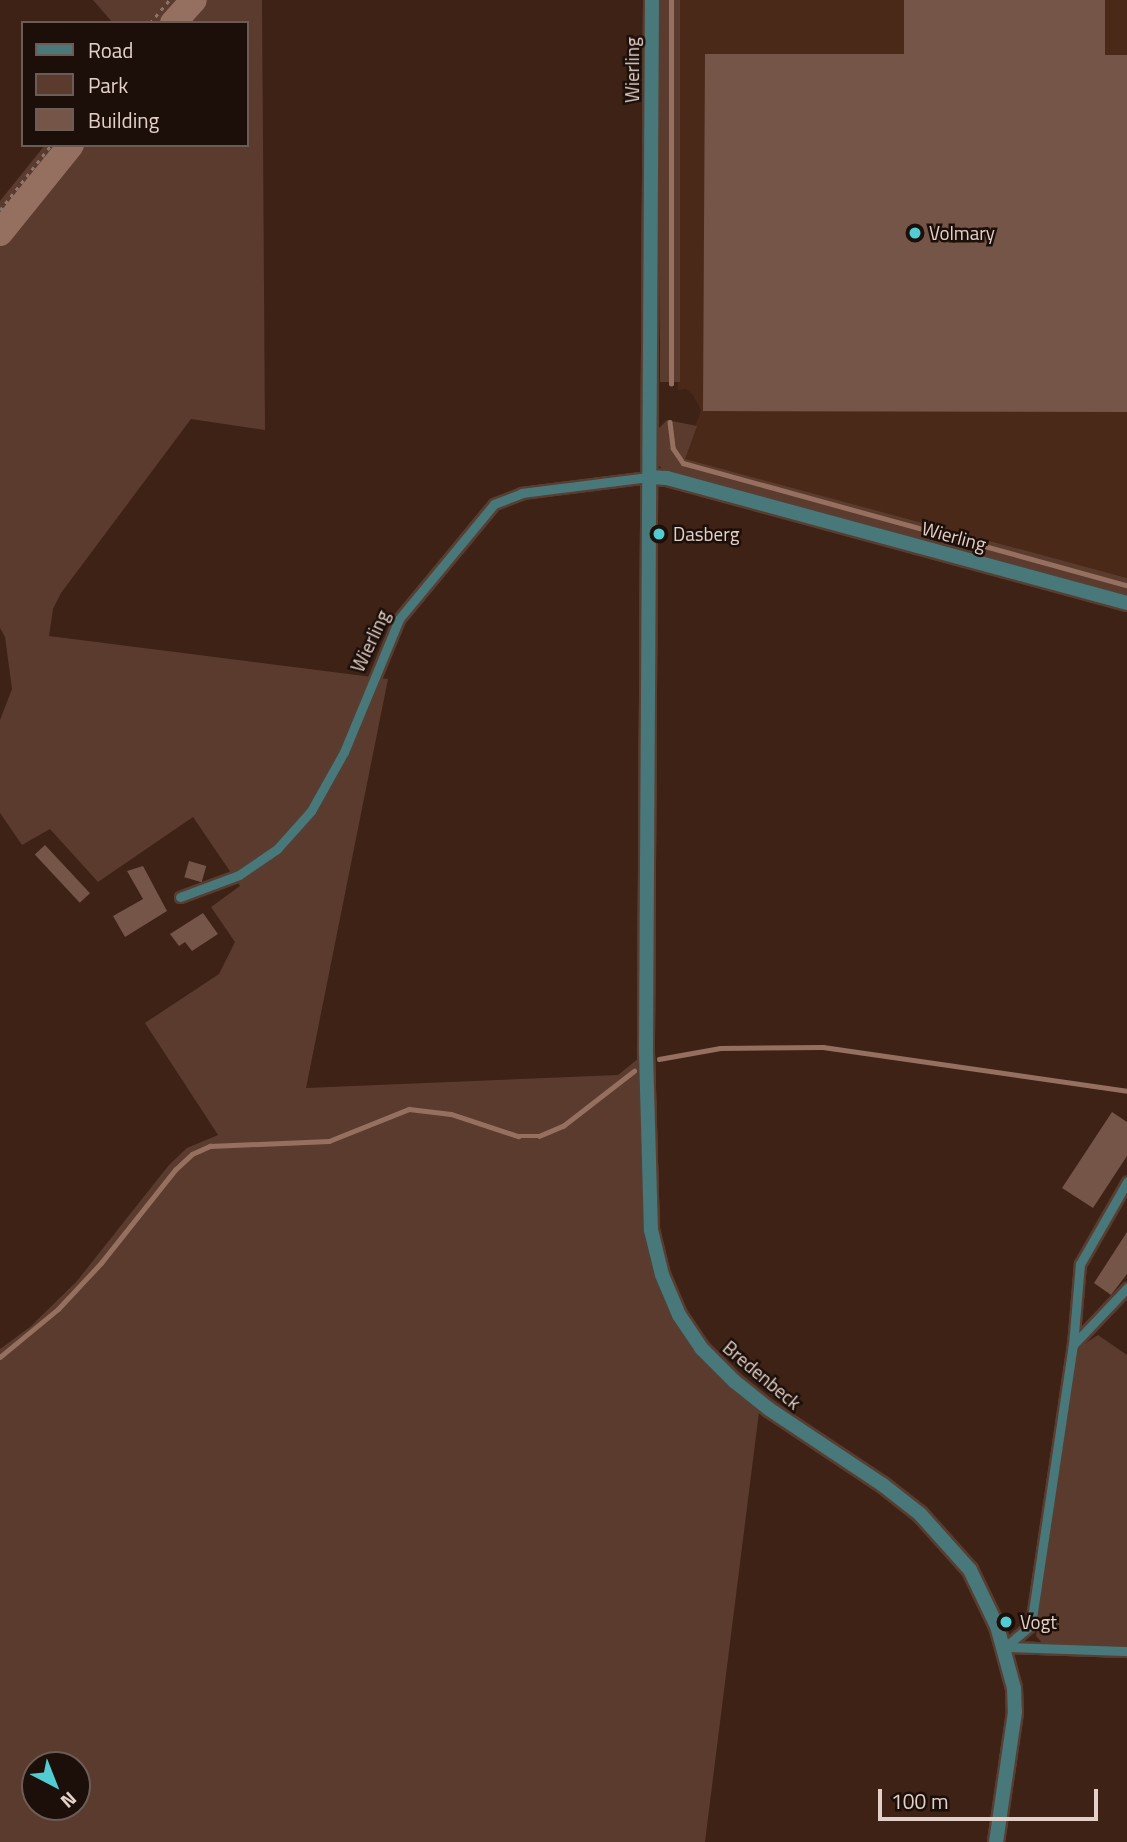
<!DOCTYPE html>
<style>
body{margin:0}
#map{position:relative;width:1127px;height:1842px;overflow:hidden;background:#3e2215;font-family:"Titillium Web",sans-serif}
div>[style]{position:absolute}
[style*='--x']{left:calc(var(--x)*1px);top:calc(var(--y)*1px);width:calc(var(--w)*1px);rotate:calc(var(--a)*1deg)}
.built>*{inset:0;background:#4b2919}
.green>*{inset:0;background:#5b3b2d;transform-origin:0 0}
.stream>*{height:4.5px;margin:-2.25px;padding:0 2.25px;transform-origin:2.25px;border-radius:2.25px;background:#957060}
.river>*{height:26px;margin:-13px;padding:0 13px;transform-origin:13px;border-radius:13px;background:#957060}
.building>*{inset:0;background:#745547;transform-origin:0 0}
.path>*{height:2.5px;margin-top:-1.25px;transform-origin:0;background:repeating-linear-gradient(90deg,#8d756b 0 3.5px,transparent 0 8.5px)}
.roads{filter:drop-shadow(2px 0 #583e32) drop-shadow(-2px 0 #583e32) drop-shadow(0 2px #583e32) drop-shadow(0 -2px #583e32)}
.lane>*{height:9px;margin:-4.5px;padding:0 4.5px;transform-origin:4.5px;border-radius:4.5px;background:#49787a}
.street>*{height:14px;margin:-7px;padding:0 7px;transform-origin:7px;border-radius:7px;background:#49787a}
.dots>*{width:19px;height:19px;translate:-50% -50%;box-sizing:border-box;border:4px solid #1c0f0a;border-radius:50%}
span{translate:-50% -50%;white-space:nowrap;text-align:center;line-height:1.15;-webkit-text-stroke:5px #1c0f0a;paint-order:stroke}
.street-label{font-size:19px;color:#e3d0c8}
.poi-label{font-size:19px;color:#e3d0c8}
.left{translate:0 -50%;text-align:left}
.legend{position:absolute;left:21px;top:21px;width:228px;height:126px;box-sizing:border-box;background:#1c0f0a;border:2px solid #6c5c56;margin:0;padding:9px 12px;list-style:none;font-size:21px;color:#e3d0c8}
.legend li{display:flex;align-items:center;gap:14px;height:35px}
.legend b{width:35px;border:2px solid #6c5c56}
.north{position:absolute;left:21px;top:1751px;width:70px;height:70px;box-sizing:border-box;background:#1c0f0a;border:2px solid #6c5c56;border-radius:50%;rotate:138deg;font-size:19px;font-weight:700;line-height:28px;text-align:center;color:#e3d0c8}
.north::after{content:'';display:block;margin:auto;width:24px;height:32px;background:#51ccd3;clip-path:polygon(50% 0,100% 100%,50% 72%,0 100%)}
.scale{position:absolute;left:878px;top:1789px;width:220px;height:32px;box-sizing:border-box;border:4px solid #e3d0c8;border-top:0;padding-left:9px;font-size:21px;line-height:24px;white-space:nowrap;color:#e3d0c8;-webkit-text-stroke:5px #1c0f0a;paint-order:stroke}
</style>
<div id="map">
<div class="built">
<i style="clip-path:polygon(680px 0,1127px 0,1127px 578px,684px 459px,701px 410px,693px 395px,686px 389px,678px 390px)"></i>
</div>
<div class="green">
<i style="clip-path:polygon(evenodd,93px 0,262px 0,265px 430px,191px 419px,61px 593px,53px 609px,49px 636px,388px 679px,306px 1088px,618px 1075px,639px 1058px,645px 1230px,654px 1276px,673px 1318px,694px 1352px,759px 1412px,705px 1842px,0 1842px,0 1349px,30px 1327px,77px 1281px,169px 1165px,187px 1148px,218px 1135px,145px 1023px,219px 974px,235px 942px,211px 907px,240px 886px,193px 817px,98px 882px,50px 829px,22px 845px,0 813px,0 720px,12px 689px,5px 637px,0 628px,0 201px,45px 145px,247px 145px,247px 23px,113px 23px,93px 0,35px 1765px,77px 1765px,77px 1807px,35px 1807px,35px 1765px)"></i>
<i style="left:660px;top:0;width:20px;height:382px"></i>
<i style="clip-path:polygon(667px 420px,697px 426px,685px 459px,1127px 578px,1127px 601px,668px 474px,657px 464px,655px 432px)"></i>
<i style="clip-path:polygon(1098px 1335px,1127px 1355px,1127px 1646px,1043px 1644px,1036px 1636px,1076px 1357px,1081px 1346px)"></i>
</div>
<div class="stream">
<i style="--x:671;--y:384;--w:384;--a:-90"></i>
<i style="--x:670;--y:422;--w:26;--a:83"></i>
<i style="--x:673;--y:448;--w:18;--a:56"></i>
<i style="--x:683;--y:463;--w:460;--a:15.4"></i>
<i style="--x:659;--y:1059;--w:62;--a:-10.2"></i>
<i style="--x:720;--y:1048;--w:103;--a:-0.6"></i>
<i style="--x:823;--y:1047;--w:307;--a:8.2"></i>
<i style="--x:0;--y:1357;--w:75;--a:-39.6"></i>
<i style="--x:58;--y:1309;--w:63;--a:-46.9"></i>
<i style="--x:101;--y:1263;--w:119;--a:-51.5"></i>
<i style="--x:175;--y:1170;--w:23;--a:-43"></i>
<i style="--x:192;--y:1154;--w:20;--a:-24"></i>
<i style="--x:210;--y:1146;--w:119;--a:-2.4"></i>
<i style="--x:329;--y:1141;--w:86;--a:-21.8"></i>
<i style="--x:409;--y:1109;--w:42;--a:6.8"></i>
<i style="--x:451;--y:1114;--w:71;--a:18.2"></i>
<i style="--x:518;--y:1136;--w:21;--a:0"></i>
<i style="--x:539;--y:1136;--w:26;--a:-23"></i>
<i style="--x:563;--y:1126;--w:90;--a:-37.8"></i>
</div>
<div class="river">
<i style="--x:173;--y:23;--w:31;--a:-48"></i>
<i style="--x:0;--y:233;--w:113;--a:-51.1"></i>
</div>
<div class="building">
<i style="clip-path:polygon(904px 0,1105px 0,1105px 55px,1127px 55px,1127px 412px,703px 411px,705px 54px,904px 54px)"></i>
<i style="left:45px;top:845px;width:66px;height:14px;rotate:47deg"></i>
<i style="left:189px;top:861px;width:18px;height:17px;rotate:16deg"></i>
<i style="clip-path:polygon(143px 866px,167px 911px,125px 937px,113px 916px,143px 899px,127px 871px)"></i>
<i style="clip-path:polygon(203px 913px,218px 934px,192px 951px,185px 942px,179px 946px,170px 934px)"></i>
<i style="clip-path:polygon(1112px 1112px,1127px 1122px,1127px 1156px,1093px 1208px,1062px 1188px)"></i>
<i style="clip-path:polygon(1127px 1232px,1127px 1274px,1111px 1295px,1094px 1283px)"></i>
</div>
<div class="path">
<i style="--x:150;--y:23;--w:30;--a:-50"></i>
<i style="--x:0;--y:210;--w:83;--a:-51.9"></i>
</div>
<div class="roads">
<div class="lane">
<i style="--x:180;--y:897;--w:63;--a:-20.4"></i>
<i style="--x:239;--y:875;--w:46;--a:-34.4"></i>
<i style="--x:277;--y:849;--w:51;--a:-48.2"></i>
<i style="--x:311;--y:811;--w:68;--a:-60.8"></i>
<i style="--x:344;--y:752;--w:144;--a:-67.5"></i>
<i style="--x:399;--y:619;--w:149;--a:-50.4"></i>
<i style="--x:494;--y:504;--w:30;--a:-21"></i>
<i style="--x:522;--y:493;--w:127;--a:-7.2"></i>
<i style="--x:1073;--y:1345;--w:79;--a:-46.5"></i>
<i style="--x:1005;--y:1647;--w:34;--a:-40"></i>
<i style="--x:1031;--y:1625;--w:283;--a:-81.5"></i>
<i style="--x:1073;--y:1345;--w:81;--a:-85.1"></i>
<i style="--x:1080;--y:1264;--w:95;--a:-60.2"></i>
<i style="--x:1005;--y:1647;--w:122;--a:1.9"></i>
</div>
<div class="street">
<i style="--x:652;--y:0;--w:1053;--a:90.33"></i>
<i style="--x:646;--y:1053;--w:177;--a:88.4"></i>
<i style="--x:651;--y:1230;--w:46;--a:76.3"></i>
<i style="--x:662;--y:1275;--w:43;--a:67"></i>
<i style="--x:679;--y:1315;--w:40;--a:56"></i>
<i style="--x:701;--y:1348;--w:47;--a:45"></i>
<i style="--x:734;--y:1381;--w:45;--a:38.7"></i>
<i style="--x:769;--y:1409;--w:137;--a:33.7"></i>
<i style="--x:883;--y:1485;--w:47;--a:38.1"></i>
<i style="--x:920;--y:1514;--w:75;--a:48.2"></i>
<i style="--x:970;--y:1570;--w:62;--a:64.3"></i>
<i style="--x:997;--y:1626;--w:64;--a:74.7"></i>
<i style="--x:1014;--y:1688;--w:24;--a:88"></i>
<i style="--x:1015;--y:1712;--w:131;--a:98.3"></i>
<i style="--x:648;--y:477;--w:19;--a:3"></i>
<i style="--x:667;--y:478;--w:477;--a:15.2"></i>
</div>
</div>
<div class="dots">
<i style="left:915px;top:233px;background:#51ccd3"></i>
<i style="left:659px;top:534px;background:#51ccd3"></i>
<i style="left:1006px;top:1622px;background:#51ccd3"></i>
</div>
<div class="street-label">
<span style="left:632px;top:70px;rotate:-90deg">Wierling</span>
<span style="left:954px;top:536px;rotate:15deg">Wierling</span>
<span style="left:370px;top:641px;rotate:-65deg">Wierling</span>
<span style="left:762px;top:1375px;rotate:40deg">Bredenbeck</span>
</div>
<div class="poi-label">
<span class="left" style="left:929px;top:233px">Volmary</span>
<span class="left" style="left:673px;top:534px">Dasberg</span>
<span class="left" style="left:1020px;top:1622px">Vogt</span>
</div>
<ul class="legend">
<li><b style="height:9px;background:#49787a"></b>Road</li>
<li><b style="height:19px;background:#5b3b2d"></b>Park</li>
<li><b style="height:19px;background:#745547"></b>Building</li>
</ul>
<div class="north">N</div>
<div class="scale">100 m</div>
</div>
